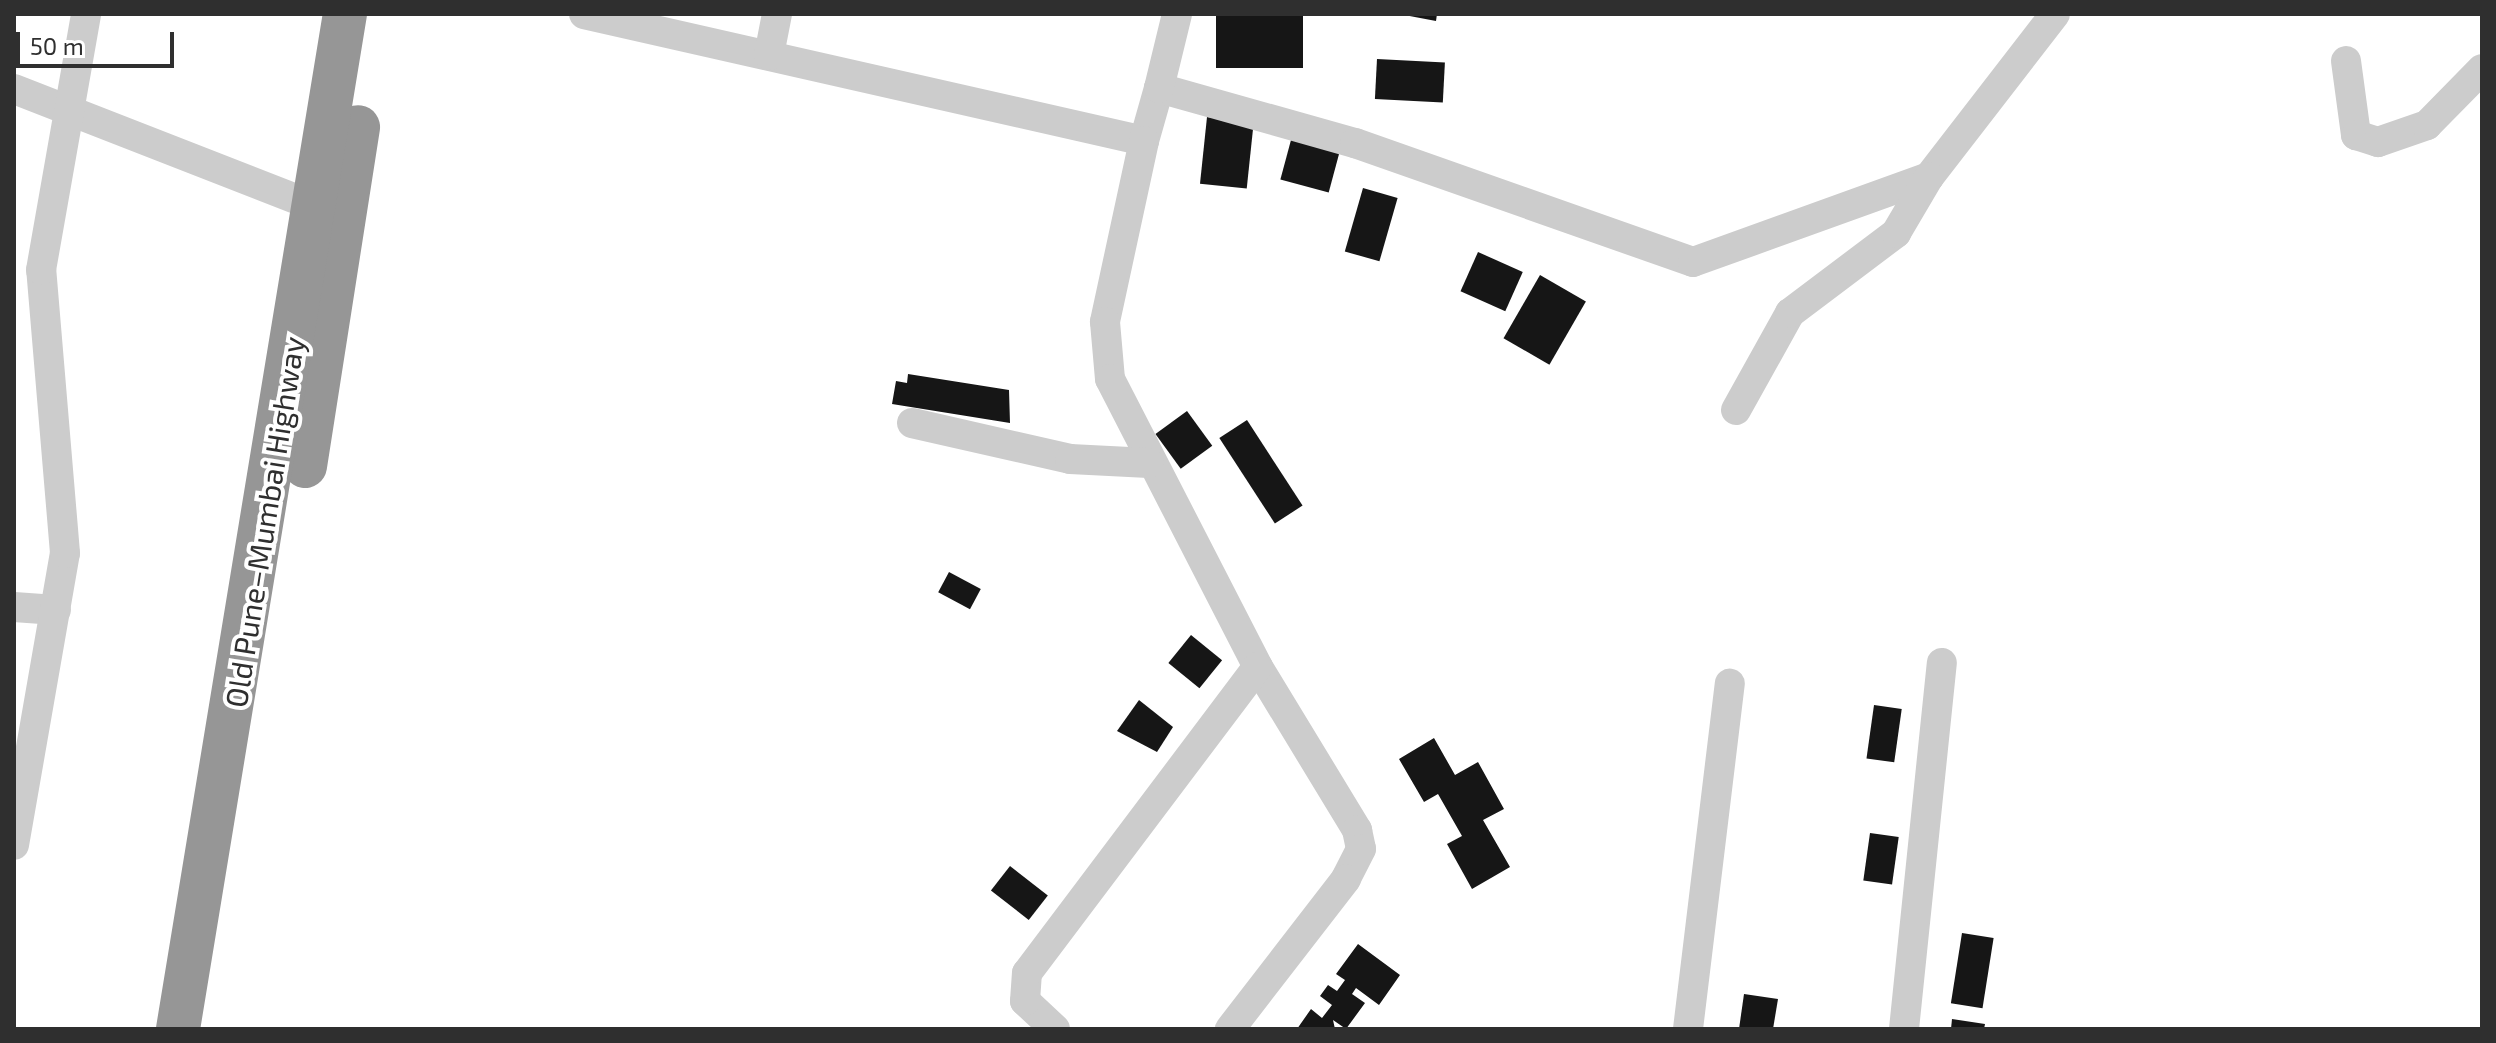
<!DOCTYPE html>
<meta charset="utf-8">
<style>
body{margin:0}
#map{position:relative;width:2496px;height:1043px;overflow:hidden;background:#fff;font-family:"Exo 2",sans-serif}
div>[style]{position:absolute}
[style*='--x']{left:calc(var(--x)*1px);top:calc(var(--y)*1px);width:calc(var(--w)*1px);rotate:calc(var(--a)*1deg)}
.building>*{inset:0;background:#161616;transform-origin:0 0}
.minor>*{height:30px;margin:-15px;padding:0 15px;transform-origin:15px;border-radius:15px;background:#ccc}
.highway>*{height:44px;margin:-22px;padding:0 22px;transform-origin:22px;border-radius:22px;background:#969696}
span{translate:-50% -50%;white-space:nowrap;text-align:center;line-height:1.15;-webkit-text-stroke:8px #fff;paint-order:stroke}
.street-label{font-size:30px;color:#2f2f2f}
.frame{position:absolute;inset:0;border:16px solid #2f2f2f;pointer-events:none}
.scale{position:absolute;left:16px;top:32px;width:158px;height:36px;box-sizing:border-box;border:4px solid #2f2f2f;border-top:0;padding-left:10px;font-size:24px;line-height:28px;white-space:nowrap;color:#2f2f2f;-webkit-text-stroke:6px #fff;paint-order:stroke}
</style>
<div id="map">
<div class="building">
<i style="clip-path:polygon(1399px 14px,1437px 14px,1436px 21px)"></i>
<i style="left:1216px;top:16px;width:87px;height:52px"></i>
<i style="left:1377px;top:59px;width:68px;height:40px;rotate:3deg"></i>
<i style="left:1207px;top:117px;width:47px;height:67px;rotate:6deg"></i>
<i style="left:1291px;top:140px;width:50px;height:41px;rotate:15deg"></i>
<i style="left:1363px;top:188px;width:36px;height:66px;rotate:16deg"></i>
<i style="left:1478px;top:252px;width:49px;height:43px;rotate:24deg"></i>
<i style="left:1540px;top:275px;width:53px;height:73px;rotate:30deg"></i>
<i style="clip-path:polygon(908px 374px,1009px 390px,1010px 423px,892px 404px,896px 381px,907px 383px)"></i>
<i style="left:1187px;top:411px;width:43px;height:39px;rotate:54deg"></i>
<i style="left:1247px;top:420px;width:102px;height:33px;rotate:57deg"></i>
<i style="left:949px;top:572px;width:36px;height:23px;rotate:28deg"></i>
<i style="left:1191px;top:635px;width:40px;height:36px;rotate:39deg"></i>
<i style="clip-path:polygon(1139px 700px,1173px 727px,1157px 752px,1117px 731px)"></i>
<i style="left:1874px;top:705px;width:28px;height:54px;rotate:8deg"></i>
<i style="clip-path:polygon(1434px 738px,1455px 775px,1478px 762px,1504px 809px,1483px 820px,1510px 867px,1472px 889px,1447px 844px,1462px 836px,1438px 794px,1424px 802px,1399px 759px)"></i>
<i style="left:1870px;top:833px;width:29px;height:48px;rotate:8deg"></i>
<i style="left:1010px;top:866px;width:48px;height:31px;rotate:38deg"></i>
<i style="left:1962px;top:933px;width:32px;height:71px;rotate:9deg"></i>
<i style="clip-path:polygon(1358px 944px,1400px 975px,1379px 1005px,1356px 988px,1352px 994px,1365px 1003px,1346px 1029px,1333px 1020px,1335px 1029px,1297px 1029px,1311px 1009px,1322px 1018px,1332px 1005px,1320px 996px,1328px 985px,1337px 991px,1345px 980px,1336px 974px)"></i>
<i style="clip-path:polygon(1744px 994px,1778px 999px,1773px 1029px,1739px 1029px)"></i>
<i style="clip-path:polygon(1952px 1019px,1985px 1024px,1984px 1029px,1951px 1029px)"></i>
</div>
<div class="minor">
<i style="--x:584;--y:14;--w:574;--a:12.78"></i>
<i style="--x:1144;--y:141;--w:55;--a:-74.2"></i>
<i style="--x:1159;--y:88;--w:204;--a:15.7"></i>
<i style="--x:1355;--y:143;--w:358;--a:19.4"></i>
<i style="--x:1693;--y:262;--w:251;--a:-19.8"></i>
<i style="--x:1929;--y:177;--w:206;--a:-52.3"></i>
<i style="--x:769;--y:55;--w:42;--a:-79"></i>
<i style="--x:2346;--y:61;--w:75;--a:82.3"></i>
<i style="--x:2356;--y:135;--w:23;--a:18"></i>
<i style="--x:2378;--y:142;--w:52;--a:-19.1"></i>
<i style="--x:2427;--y:125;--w:78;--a:-45.5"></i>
<i style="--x:1159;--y:88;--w:76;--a:-76.3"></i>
<i style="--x:14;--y:89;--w:324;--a:21.3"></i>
<i style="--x:1144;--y:141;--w:185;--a:102.2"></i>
<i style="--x:1105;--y:322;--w:57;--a:85"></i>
<i style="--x:1110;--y:379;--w:324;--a:62.8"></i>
<i style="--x:1258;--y:667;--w:191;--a:58.7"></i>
<i style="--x:1357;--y:830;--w:19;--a:78"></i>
<i style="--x:1361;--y:849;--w:34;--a:117"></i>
<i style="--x:1346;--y:879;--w:190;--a:127.7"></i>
<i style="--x:1736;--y:410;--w:111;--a:-60.9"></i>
<i style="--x:1790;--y:313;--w:133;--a:-37"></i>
<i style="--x:1896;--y:233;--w:65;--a:-59.5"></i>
<i style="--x:912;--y:423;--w:162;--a:12.8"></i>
<i style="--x:1070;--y:459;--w:79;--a:2.9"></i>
<i style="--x:14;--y:607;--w:42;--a:4.1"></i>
<i style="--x:14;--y:845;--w:296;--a:-80.1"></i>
<i style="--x:65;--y:553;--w:284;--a:-94.8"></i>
<i style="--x:41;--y:270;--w:260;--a:-80"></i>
<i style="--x:1055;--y:1029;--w:41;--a:-137"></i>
<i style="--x:1025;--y:1001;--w:28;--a:-86"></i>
<i style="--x:1027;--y:973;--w:383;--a:-53"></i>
<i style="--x:1688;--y:1029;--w:348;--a:-83.1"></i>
<i style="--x:1904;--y:1029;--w:368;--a:-84.1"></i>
</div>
<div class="highway">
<i style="--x:305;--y:466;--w:343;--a:-81.1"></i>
<i style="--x:178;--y:1029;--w:1029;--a:-80.66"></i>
</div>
<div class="street-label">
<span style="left:264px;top:522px;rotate:-81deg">Old Pune–Mumbai Highway</span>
</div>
<div class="frame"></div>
<div class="scale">50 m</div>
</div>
